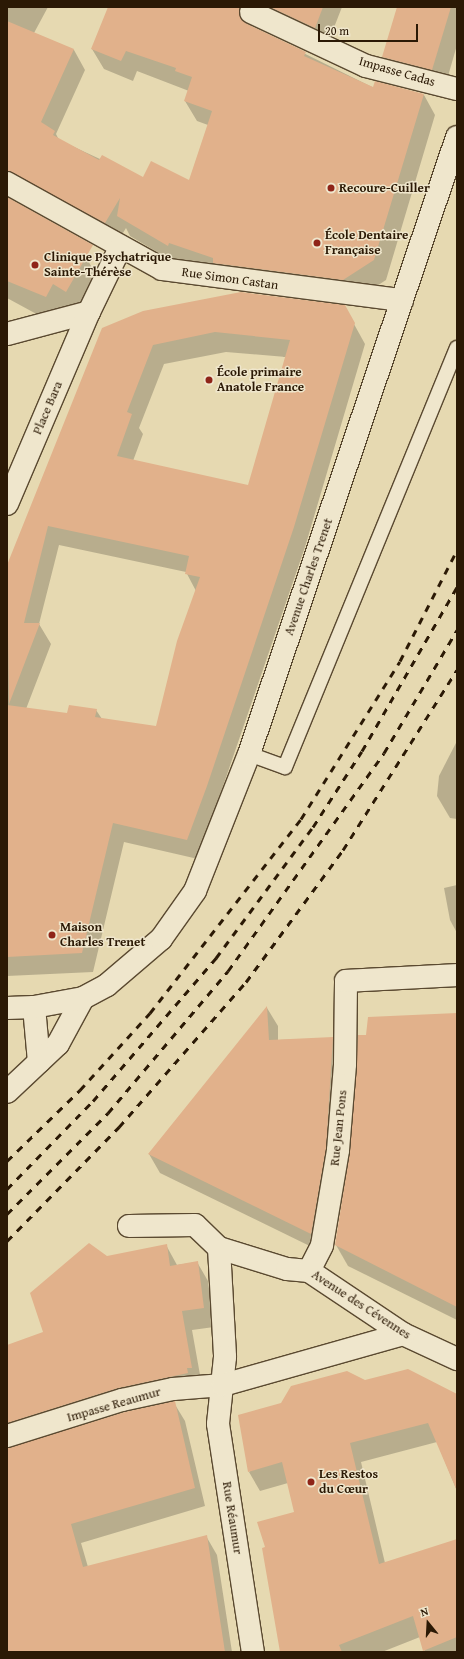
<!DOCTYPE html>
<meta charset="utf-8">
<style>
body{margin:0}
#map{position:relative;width:464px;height:1659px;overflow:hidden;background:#e6d9b1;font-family:"Gentium Book Plus",serif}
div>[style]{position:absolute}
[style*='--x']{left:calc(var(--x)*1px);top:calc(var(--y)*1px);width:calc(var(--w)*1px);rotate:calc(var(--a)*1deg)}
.shadow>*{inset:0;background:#0003}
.building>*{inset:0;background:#e1b18b}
.roads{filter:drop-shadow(1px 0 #5a4930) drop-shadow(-1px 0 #5a4930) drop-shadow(0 1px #5a4930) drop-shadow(0 -1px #5a4930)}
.service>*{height:14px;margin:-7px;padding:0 7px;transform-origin:7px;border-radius:7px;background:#efe6cc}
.minor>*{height:22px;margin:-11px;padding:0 11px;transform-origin:11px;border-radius:11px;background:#efe6cc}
.secondary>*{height:22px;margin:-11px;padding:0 11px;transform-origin:11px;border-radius:11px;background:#efe6cc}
.rail>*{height:3px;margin-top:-1.5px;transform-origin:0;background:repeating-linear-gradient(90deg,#2b1905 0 7px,transparent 0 14px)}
.dots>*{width:11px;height:11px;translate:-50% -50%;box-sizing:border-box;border:2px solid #efe6cc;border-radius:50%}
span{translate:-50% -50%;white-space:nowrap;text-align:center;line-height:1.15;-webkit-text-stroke:3px #efe6cc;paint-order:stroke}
.street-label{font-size:13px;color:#2b1905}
.poi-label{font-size:13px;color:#2b1905;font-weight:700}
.left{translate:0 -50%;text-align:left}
.frame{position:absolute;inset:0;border:8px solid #2b1905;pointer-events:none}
.north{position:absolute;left:408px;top:1603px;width:40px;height:40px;-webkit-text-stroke:3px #efe6cc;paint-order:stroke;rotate:342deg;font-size:11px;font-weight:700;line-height:16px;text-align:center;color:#2b1905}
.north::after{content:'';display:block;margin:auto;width:14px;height:18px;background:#2b1905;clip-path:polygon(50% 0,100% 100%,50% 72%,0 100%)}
.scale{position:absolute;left:318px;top:24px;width:100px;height:18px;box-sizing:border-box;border:2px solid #2b1905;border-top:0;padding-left:5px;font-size:12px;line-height:14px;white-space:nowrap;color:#2b1905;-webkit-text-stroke:3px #efe6cc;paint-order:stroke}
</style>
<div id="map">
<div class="shadow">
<i style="clip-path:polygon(7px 7px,48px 7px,34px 33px,74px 50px,85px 70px,56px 134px,59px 140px,143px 179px,189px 182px,208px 125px,197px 121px,185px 101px,189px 91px,137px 71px,133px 81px,104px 69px,92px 49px,115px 7px,342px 7px,326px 48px,256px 21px,251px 27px,374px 88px,424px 95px,435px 115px,386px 280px,355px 300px,179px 265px,130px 236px,126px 228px,118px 241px,7px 169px)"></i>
<i style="clip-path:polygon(398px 7px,457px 7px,457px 45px,444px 90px,395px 77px,383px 57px)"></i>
<i style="clip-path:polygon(7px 214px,86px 257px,100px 282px,81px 316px,61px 322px,44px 313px,42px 317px,7px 298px)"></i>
<i style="clip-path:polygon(evenodd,344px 306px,365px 344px,305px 547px,198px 859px,124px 842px,93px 972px,7px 976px,7px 570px,103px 329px,344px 306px,226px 352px,286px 357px,249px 486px,133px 461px,143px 434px,139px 428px,164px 364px,226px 352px,344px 306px,59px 545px,186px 572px,196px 591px,157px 727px,102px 719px,96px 710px,68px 715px,26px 709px,51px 644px,39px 624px,59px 545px)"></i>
<i style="clip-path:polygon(457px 741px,457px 819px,450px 818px,437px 796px,439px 776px)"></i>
<i style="clip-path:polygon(457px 885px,457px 933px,450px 920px,444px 888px)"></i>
<i style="clip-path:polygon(267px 1008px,278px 1026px,278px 1040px,332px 1038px,343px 1056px,322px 1252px,160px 1173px,149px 1154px)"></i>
<i style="clip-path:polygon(457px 1014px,457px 1320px,348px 1266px,336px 1245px,367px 1036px)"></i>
<i style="clip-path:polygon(166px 1245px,177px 1265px,197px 1262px,208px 1281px,214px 1327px,192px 1330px,202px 1386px,14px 1443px,8px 1448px,174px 1403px,185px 1421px,205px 1506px,81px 1543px,88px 1567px,206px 1536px,217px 1555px,232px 1652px,7px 1652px,7px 1347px,45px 1333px,107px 1257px)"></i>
<i style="clip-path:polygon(364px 1381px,457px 1395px,457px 1491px,437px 1442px,361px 1462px,385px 1563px,457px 1540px,457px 1652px,425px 1652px,420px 1637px,382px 1652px,281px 1652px,267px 1548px,295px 1513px,288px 1483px,260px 1491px,249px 1472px)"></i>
</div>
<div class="building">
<i style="clip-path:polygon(108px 7px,240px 7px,239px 13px,245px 23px,306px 52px,304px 56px,373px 87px,375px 81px,424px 94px,374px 260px,343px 280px,213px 263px,213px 258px,169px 243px,168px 246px,117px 216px,120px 198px,105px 223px,7px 171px,7px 21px,74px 49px,41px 122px,55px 131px,53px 135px,99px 160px,102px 155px,143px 177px,151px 161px,189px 180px,212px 111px,184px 101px,192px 77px,175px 71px,176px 68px,126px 51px,121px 61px,91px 49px)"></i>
<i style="clip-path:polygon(270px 7px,323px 7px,315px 28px)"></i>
<i style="clip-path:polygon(397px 7px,451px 7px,432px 70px,382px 57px)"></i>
<i style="clip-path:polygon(7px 197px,93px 245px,66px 292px,53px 284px,46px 297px,7px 281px)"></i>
<i style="clip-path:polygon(evenodd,241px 292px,345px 305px,355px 323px,294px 527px,207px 786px,187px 840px,113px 823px,82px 953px,7px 957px,7px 705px,67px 713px,69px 705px,97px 709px,95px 717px,156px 726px,177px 641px,200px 577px,185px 574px,189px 556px,48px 526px,24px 623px,40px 623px,9px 704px,7px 565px,102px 328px,143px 311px,241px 292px,215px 332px,290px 340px,248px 485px,117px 456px,132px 414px,127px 412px,153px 345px,215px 332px)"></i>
<i style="clip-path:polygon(267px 1006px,269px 1040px,333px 1037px,326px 1148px,311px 1234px,148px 1154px)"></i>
<i style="clip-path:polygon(457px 1013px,457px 1307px,335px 1245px,350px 1151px,358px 1035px,366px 1035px,368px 1017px)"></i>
<i style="clip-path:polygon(89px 1243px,107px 1256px,167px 1244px,170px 1266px,198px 1261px,204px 1308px,182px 1311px,192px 1368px,187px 1368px,188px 1373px,118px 1388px,7px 1423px,7px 1345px,43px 1332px,30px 1293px)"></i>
<i style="clip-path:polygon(408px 1369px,457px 1394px,457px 1491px,428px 1423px,350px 1443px,379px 1564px,457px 1539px,457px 1637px,423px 1651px,413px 1616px,339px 1645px,342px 1652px,280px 1652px,262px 1548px,265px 1547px,257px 1522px,294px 1512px,282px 1462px,248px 1472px,238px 1415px,281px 1403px,291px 1386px,347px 1371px,365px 1380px)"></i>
<i style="clip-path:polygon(175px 1401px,195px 1488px,71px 1524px,83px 1567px,207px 1535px,225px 1652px,7px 1652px,7px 1448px,125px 1412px)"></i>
</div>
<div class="roads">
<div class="service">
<i style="--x:249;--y:754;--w:38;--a:20"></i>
<i style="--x:285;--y:767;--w:453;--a:-67.7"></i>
</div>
<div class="minor">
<i style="--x:251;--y:12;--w:127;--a:25.2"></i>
<i style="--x:366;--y:66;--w:94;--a:14.2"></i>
<i style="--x:7;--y:183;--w:177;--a:29"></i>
<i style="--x:162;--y:269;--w:242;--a:7.4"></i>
<i style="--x:7;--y:334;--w:85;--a:-15"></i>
<i style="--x:89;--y:312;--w:71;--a:-64.2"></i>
<i style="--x:7;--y:504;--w:209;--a:-66.9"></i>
<i style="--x:34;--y:1007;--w:55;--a:84.8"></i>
<i style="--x:7;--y:1092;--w:70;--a:-43.3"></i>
<i style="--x:58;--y:1044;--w:52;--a:-61.5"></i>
<i style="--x:129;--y:1226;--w:66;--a:-0.9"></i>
<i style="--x:195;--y:1225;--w:33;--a:44"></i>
<i style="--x:219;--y:1248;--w:71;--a:17.2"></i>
<i style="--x:287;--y:1269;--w:22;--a:5"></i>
<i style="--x:309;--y:1271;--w:113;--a:33.8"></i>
<i style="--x:403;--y:1334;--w:60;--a:24.8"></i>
<i style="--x:219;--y:1248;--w:109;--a:86.8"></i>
<i style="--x:225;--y:1357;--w:67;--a:96"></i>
<i style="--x:218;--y:1424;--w:231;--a:81.3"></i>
<i style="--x:309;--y:1271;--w:29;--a:-63"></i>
<i style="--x:322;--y:1245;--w:96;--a:-80.4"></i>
<i style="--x:338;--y:1150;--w:86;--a:-85.3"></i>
<i style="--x:345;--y:1064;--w:83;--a:-89.3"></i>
<i style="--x:346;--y:981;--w:111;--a:-3.1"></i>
<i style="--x:7;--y:1436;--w:121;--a:-17.4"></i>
<i style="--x:122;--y:1400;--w:52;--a:-12.2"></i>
<i style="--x:173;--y:1389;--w:50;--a:-4.6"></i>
<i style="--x:223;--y:1385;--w:187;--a:-15.8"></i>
</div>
<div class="secondary">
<i style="--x:7;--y:1008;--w:27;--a:-2"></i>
<i style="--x:34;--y:1007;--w:50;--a:-10.4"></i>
<i style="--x:83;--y:998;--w:27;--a:-28"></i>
<i style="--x:107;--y:985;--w:71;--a:-40.4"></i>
<i style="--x:161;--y:939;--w:59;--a:-54.7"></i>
<i style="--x:195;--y:891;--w:147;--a:-68.5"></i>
<i style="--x:249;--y:754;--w:651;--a:-71.37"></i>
</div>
</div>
<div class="rail">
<i style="--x:7;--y:1161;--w:102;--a:-44.2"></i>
<i style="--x:80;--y:1090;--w:104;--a:-47.7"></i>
<i style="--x:150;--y:1013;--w:246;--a:-52.1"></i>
<i style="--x:301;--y:819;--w:186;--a:-57.9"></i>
<i style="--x:400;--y:661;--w:125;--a:-62.8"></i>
<i style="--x:7;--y:1189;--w:123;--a:-45.7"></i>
<i style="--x:93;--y:1101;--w:189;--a:-49.3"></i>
<i style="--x:216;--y:958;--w:163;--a:-53.5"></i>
<i style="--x:313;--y:827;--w:90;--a:-57.2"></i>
<i style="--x:362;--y:751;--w:190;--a:-59.9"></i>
<i style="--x:7;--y:1214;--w:143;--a:-45"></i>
<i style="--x:108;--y:1113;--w:186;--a:-49.8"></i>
<i style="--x:228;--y:971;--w:268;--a:-54.4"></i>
<i style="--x:384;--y:753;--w:143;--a:-59.3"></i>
<i style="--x:7;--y:1241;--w:160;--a:-45.5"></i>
<i style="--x:119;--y:1127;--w:193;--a:-48.8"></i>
<i style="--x:246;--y:982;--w:164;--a:-53.7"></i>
<i style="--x:343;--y:850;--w:213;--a:-57.7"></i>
</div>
<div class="dots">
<i style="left:331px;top:188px;background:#8f2418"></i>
<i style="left:317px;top:243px;background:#8f2418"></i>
<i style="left:35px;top:265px;background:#8f2418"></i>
<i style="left:209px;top:380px;background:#8f2418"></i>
<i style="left:52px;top:935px;background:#8f2418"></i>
<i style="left:311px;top:1482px;background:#8f2418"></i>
</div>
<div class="street-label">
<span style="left:397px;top:72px;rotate:16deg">Impasse Cadas</span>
<span style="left:230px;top:279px;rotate:8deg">Rue Simon Castan</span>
<span style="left:48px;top:408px;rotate:-67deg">Place Bara</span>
<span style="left:309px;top:577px;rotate:-71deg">Avenue Charles Trenet</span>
<span style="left:339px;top:1128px;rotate:-84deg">Rue Jean Pons</span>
<span style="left:361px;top:1305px;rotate:33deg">Avenue des Cévennes</span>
<span style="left:114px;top:1405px;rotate:-16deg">Impasse Reaumur</span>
<span style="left:232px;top:1518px;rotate:81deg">Rue Réaumur</span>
</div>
<div class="poi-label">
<span class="left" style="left:339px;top:188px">Recoure-Cuiller</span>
<span class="left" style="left:325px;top:243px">École Dentaire<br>Française</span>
<span class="left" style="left:44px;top:265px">Clinique Psychatrique<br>Sainte-Thérèse</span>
<span class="left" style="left:217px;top:380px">École primaire<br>Anatole France</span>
<span class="left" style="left:60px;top:935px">Maison<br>Charles Trenet</span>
<span class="left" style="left:319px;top:1482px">Les Restos<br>du Cœur</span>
</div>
<div class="frame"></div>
<div class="north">N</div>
<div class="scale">20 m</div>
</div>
